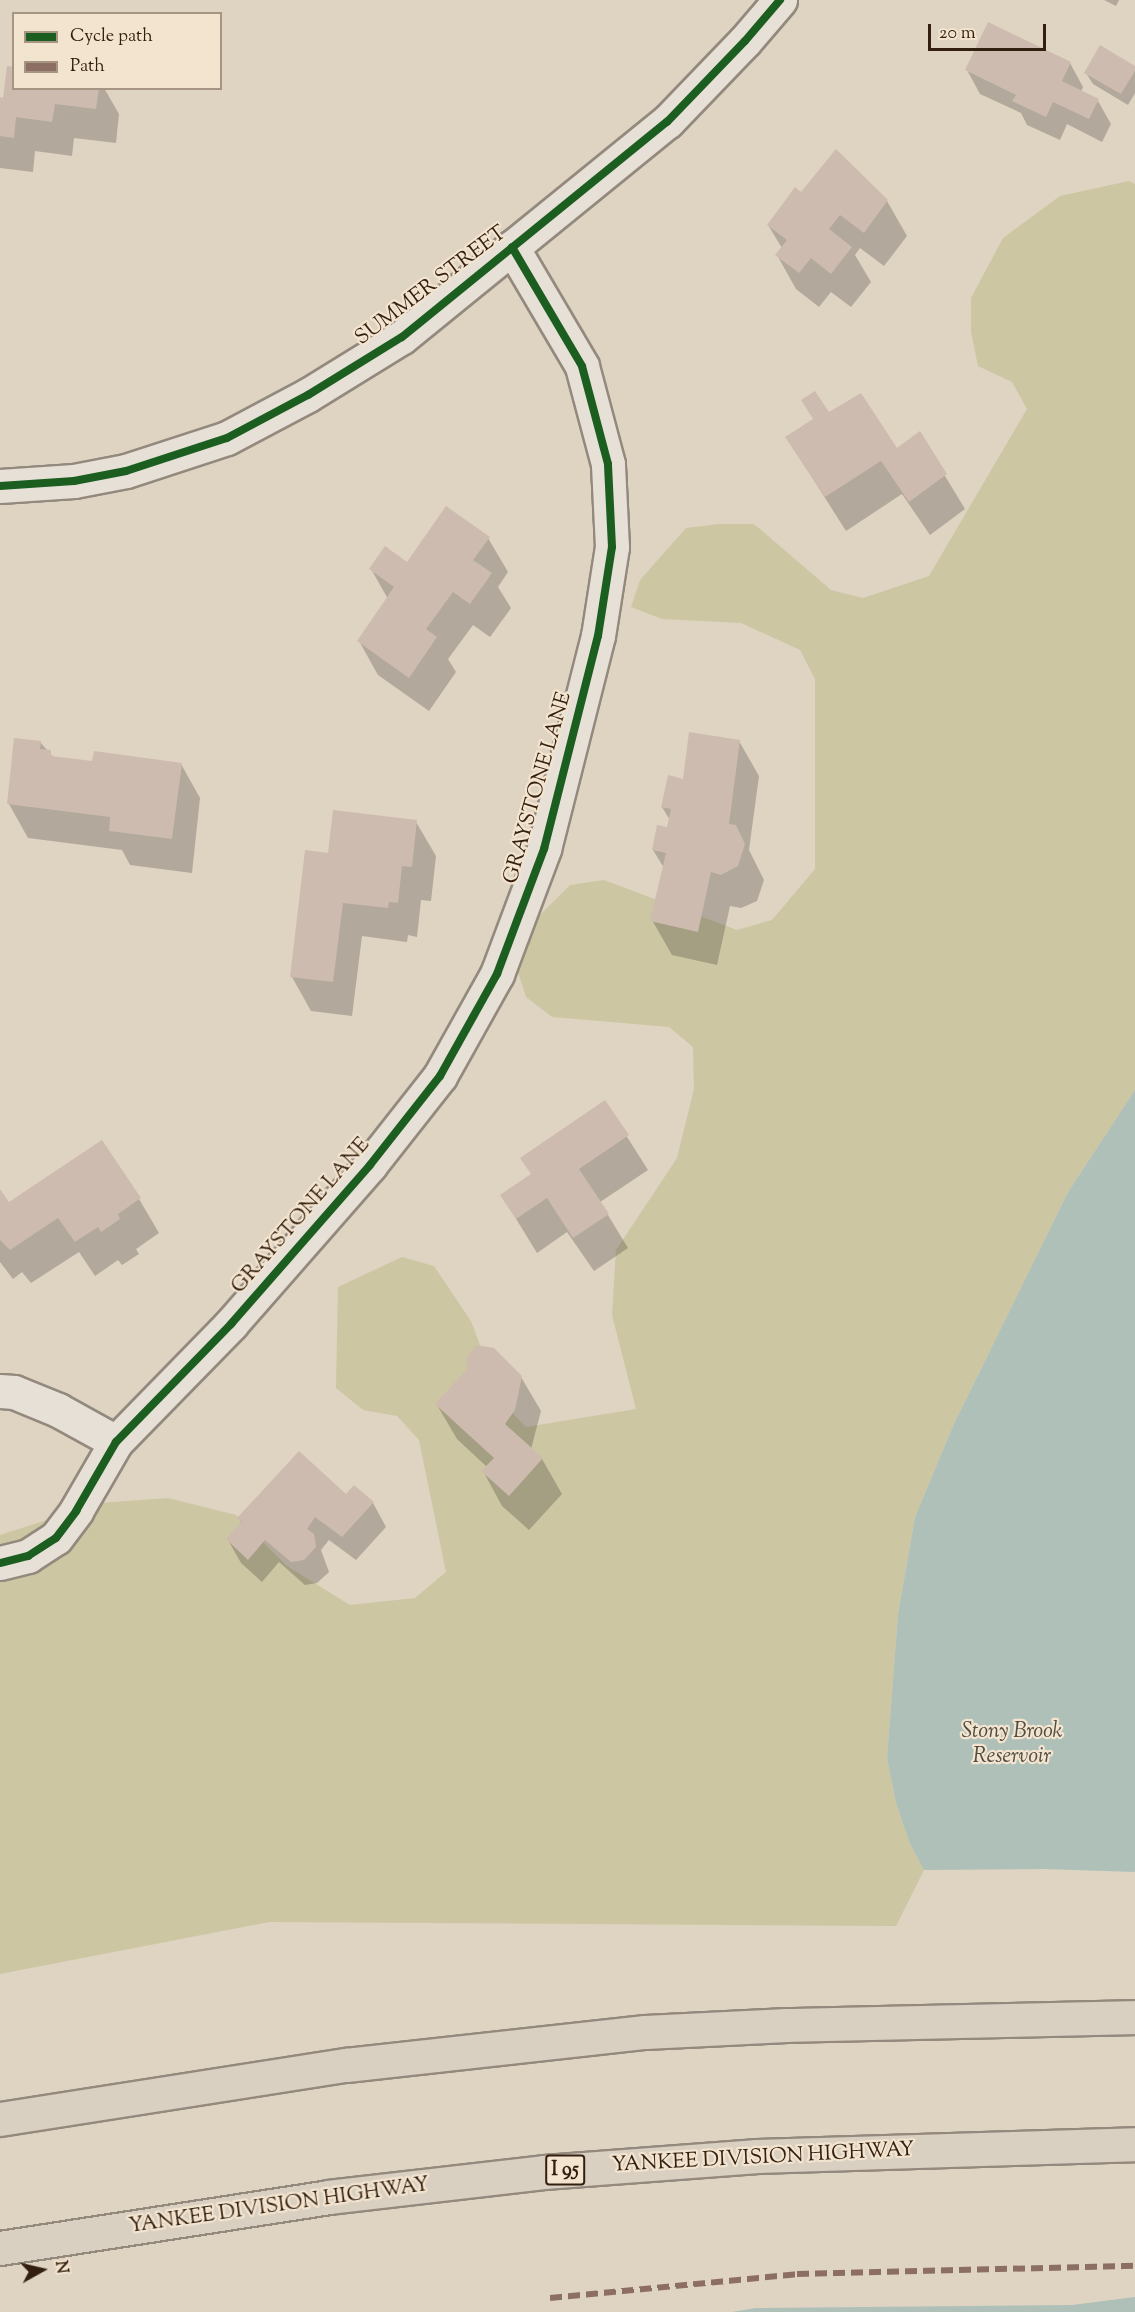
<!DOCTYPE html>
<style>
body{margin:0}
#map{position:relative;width:1135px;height:2312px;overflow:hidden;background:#dfd3c2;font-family:"Sorts Mill Goudy",serif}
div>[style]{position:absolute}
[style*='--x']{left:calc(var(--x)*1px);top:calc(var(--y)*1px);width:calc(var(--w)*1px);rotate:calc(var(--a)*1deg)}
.green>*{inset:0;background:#cdc6a3}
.water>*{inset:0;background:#afc0b8}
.shadow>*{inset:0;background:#0003}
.building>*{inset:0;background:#cebbaf}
.roads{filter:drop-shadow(2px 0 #93897d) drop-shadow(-2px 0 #93897d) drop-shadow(0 2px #93897d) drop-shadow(0 -2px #93897d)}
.minor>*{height:33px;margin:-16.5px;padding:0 16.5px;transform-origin:16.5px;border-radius:16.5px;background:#e6e0d7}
.highway>*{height:33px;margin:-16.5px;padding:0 16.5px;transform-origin:16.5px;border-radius:16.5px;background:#dad0c2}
.quiet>*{height:6px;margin-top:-3px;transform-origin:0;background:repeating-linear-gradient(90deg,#8d6e63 0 12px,transparent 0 18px)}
.cycleway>*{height:8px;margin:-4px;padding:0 4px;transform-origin:4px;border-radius:4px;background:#1b5e20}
span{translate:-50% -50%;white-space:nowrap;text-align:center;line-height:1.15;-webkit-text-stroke:4.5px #f3e4cf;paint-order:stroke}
.shield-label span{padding:2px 4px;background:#f3e4cf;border:2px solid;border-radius:4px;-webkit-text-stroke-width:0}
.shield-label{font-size:20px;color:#331f0f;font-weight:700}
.street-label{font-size:21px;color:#331f0f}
.water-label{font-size:22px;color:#524d41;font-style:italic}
.legend{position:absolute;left:12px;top:12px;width:210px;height:78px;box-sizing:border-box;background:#f3e4cf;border:2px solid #a69582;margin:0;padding:8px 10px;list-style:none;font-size:18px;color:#331f0f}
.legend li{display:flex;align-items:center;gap:12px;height:30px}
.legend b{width:30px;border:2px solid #a69582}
.north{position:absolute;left:12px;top:2240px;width:60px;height:60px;-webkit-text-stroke:4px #f3e4cf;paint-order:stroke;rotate:82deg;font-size:16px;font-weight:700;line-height:24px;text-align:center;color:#331f0f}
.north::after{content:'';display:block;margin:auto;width:21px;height:27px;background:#331f0f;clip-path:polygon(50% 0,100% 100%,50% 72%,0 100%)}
.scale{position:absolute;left:928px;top:24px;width:118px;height:27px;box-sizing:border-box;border:3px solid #331f0f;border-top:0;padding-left:8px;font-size:18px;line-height:21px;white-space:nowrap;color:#331f0f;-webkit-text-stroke:4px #f3e4cf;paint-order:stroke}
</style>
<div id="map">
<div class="green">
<i style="clip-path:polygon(1129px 181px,1135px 184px,1135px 1090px,1068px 1192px,953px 1426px,915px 1517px,898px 1614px,887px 1758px,896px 1803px,910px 1844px,924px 1870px,896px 1926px,269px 1922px,0 1974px,0 1535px,100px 1503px,168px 1498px,236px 1515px,287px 1566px,350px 1605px,415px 1598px,446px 1572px,419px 1440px,397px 1416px,363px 1410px,336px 1388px,338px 1287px,402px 1257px,434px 1266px,471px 1321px,501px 1401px,526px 1427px,636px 1409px,612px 1315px,616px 1250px,677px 1158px,694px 1089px,693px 1047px,669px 1027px,552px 1017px,526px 997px,516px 966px,524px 931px,570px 885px,604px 880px,737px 930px,772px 920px,815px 869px,815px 679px,800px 650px,741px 623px,662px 619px,631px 607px,640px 580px,686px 528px,719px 524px,754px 524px,831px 590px,863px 598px,929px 576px,1027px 409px,1012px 382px,978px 366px,971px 332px,971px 298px,1003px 238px,1060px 196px)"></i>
</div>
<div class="water">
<i style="clip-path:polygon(1135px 1090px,1135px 1872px,1044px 1869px,924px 1870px,910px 1844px,896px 1803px,887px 1758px,898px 1614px,915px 1517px,953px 1426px,1068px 1192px)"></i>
<i style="clip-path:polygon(1135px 2297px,1135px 2312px,732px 2312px,756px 2308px,1072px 2305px)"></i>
</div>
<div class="shadow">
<i style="clip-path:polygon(1104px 0,1119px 0,1116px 6px)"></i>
<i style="clip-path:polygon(1070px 63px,1083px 87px,1081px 92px,1098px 101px,1111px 124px,1102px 142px,1067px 124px,1060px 140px,1027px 125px,1021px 113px,980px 94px,967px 70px)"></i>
<i style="clip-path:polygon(1135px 67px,1135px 93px,1128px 105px,1093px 84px,1086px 73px)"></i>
<i style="clip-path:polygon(14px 88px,104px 88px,119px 114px,116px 143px,74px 138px,72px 156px,35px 151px,33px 172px,0 168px,0 99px,5px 100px)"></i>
<i style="clip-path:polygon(801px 194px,887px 201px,907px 236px,884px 266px,860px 248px,855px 255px,871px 282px,851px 307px,831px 292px,819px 307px,796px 289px,777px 255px,782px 248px,768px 225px)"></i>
<i style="clip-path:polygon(828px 414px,897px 450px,919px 433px,965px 509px,930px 535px,902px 494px,846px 531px,787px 438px)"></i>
<i style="clip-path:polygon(488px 538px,508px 572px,498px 587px,511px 608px,490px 637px,473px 625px,448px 659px,456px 672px,429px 711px,378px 675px,359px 641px,388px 599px,371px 569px,408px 564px)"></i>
<i style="clip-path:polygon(739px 741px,759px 776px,749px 850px,764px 880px,757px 901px,741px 908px,730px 906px,717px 965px,672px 955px,652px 920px,664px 868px,653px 850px,668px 829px,670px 820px,662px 807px,685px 781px)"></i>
<i style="clip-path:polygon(40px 742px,54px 758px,93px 763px,181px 764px,200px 798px,192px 873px,130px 865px,122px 850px,28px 838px,9px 804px)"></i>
<i style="clip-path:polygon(416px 822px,436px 856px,431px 901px,421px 900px,417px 937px,408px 935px,407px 942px,362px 936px,352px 1016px,311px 1011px,292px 977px,329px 855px)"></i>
<i style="clip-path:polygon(605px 1102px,648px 1170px,600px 1202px,628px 1248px,594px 1271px,567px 1232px,537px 1253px,502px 1196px,532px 1175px)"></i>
<i style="clip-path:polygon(0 1192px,8px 1204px,139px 1199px,159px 1233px,136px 1249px,139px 1254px,122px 1265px,118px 1260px,95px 1276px,79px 1252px,31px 1283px,22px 1272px,13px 1279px,0 1262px)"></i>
<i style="clip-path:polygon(470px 1368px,521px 1377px,541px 1411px,531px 1449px,542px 1459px,562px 1494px,529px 1530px,502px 1506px,483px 1471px,487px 1467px,457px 1439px,437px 1405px)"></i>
<i style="clip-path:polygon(346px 1496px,373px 1503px,386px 1527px,356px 1560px,329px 1540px,321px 1550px,329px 1572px,317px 1583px,305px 1585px,279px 1562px,262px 1582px,241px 1563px,228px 1540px,242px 1524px,239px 1518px)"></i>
</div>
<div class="building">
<i style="clip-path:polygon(988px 22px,1071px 62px,1062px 81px,1099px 99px,1089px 119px,1053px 102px,1046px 117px,1012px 101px,1016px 95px,965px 70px)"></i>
<i style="clip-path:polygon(1100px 45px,1135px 66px,1135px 71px,1121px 94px,1084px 73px)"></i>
<i style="clip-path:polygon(7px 66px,14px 67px,14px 88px,99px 88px,96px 109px,55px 104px,52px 122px,16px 117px,14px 138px,0 136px,0 97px,3px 98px)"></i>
<i style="clip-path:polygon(836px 149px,888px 200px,864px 233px,840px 215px,829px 229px,852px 247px,831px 274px,811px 258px,799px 273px,775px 255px,787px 240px,767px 225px,795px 187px,801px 192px)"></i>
<i style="clip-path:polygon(815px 391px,829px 412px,861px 393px,897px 448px,920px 431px,947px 474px,909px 502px,881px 461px,825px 497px,785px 437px,813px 419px,801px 400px)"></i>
<i style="clip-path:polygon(446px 506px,490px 537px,473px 560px,492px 573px,470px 604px,453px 592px,426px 629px,437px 637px,409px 678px,357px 641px,394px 587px,369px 569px,385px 546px,407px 562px)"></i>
<i style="clip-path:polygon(689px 732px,740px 740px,729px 824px,736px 825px,745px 844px,738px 866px,721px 875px,711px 872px,698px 932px,650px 921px,666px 853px,652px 850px,657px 825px,667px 827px,671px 809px,661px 807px,668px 775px,683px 779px)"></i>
<i style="clip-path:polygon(14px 738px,41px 741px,40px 749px,51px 750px,51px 756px,92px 761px,94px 751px,182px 763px,172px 839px,109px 831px,110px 817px,7px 804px)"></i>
<i style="clip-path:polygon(333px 810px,417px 820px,412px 867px,402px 866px,398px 903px,389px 902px,388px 908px,343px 903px,333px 982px,290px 977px,305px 850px,328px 853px)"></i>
<i style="clip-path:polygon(605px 1100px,629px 1135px,579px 1169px,609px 1214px,573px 1238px,547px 1198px,516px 1219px,500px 1195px,531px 1174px,520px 1158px)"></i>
<i style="clip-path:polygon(102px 1140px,141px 1198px,118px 1214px,120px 1219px,101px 1232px,98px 1227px,75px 1242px,58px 1218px,10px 1250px,0 1240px,0 1189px,9px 1202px)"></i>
<i style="clip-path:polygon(476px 1345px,494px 1348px,522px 1376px,515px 1410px,505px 1424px,543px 1458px,509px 1496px,481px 1471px,494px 1458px,435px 1404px,468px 1368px,466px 1359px)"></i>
<i style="clip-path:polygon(299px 1451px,346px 1494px,354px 1485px,374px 1502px,342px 1537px,315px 1517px,307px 1529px,314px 1534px,316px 1547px,304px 1560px,291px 1562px,265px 1540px,248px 1560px,226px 1539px,242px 1522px,237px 1518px)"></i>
</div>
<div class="roads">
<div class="minor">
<i style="--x:0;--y:486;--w:74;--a:-3.9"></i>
<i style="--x:74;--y:481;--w:53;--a:-10.9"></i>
<i style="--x:126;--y:471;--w:106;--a:-18.1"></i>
<i style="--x:227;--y:438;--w:92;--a:-28"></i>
<i style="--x:308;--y:395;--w:110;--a:-31.7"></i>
<i style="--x:402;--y:337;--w:341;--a:-39.1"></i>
<i style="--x:667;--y:122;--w:112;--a:-46.1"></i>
<i style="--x:745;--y:41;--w:54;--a:-49.5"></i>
<i style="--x:0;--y:1391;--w:14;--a:4"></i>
<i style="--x:14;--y:1392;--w:48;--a:22.2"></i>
<i style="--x:58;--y:1410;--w:66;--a:28.9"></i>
<i style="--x:0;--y:1563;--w:29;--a:-14"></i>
<i style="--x:28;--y:1556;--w:33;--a:-33"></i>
<i style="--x:56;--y:1538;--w:34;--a:-53"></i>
<i style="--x:76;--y:1511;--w:80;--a:-59.9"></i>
<i style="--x:116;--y:1442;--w:165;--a:-45.7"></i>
<i style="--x:231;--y:1324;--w:211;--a:-48.8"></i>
<i style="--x:370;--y:1165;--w:113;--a:-51.8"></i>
<i style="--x:440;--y:1076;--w:117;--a:-60.8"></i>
<i style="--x:497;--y:974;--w:134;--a:-69.4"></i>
<i style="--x:544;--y:849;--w:220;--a:-75.8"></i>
<i style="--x:598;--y:636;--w:90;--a:-81.1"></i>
<i style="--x:612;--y:547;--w:83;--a:-92.8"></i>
<i style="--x:608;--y:464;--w:101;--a:-104.9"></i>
<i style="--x:582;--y:366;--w:138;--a:-120.5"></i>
</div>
<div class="highway">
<i style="--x:0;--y:2119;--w:350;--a:-8.9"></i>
<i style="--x:346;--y:2065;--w:301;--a:-6.3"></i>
<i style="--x:645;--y:2032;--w:142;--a:-2.8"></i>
<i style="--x:787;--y:2025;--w:348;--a:-1.3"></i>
<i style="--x:0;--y:2248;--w:332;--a:-8.8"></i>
<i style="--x:328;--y:2197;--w:217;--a:-6.6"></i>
<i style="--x:544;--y:2172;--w:214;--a:-4.3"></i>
<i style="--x:757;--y:2156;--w:378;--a:-1.8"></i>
</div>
</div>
<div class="quiet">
<i style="--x:550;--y:2298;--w:248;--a:-5.5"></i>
<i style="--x:797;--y:2274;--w:338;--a:-1.4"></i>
</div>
<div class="cycleway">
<i style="--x:0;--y:486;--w:74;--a:-3.9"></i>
<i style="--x:74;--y:481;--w:53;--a:-10.9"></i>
<i style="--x:126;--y:471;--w:106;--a:-18.1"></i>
<i style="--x:227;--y:438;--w:92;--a:-28"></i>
<i style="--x:308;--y:395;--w:110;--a:-31.7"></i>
<i style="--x:402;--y:337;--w:341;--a:-39.1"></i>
<i style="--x:667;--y:122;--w:112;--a:-46.1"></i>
<i style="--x:745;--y:41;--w:54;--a:-49.5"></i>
<i style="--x:0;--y:1563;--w:29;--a:-14"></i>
<i style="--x:28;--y:1556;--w:33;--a:-33"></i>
<i style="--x:56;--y:1538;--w:34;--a:-53"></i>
<i style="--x:76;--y:1511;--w:80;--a:-59.9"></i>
<i style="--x:116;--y:1442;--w:165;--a:-45.7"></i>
<i style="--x:231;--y:1324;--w:211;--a:-48.8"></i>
<i style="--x:370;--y:1165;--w:113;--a:-51.8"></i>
<i style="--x:440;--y:1076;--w:117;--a:-60.8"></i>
<i style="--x:497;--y:974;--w:134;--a:-69.4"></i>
<i style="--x:544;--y:849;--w:220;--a:-75.8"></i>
<i style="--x:598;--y:636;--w:90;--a:-81.1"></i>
<i style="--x:612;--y:547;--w:83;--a:-92.8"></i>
<i style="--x:608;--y:464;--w:101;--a:-104.9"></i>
<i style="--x:582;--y:366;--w:138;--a:-120.5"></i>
</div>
<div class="shield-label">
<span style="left:565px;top:2170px">I 95</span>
</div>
<div class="street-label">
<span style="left:431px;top:286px;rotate:-37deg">SUMMER STREET</span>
<span style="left:538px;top:788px;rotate:-74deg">GRAYSTONE LANE</span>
<span style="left:301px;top:1216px;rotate:-49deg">GRAYSTONE LANE</span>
<span style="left:763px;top:2158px;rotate:-3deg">YANKEE DIVISION HIGHWAY</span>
<span style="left:279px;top:2206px;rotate:-8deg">YANKEE DIVISION HIGHWAY</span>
</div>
<div class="water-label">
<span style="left:1012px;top:1745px">Stony Brook<br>Reservoir</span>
</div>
<ul class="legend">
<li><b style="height:8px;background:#1b5e20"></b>Cycle path</li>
<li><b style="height:8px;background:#8d6e63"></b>Path</li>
</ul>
<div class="north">N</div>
<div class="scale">20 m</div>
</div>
